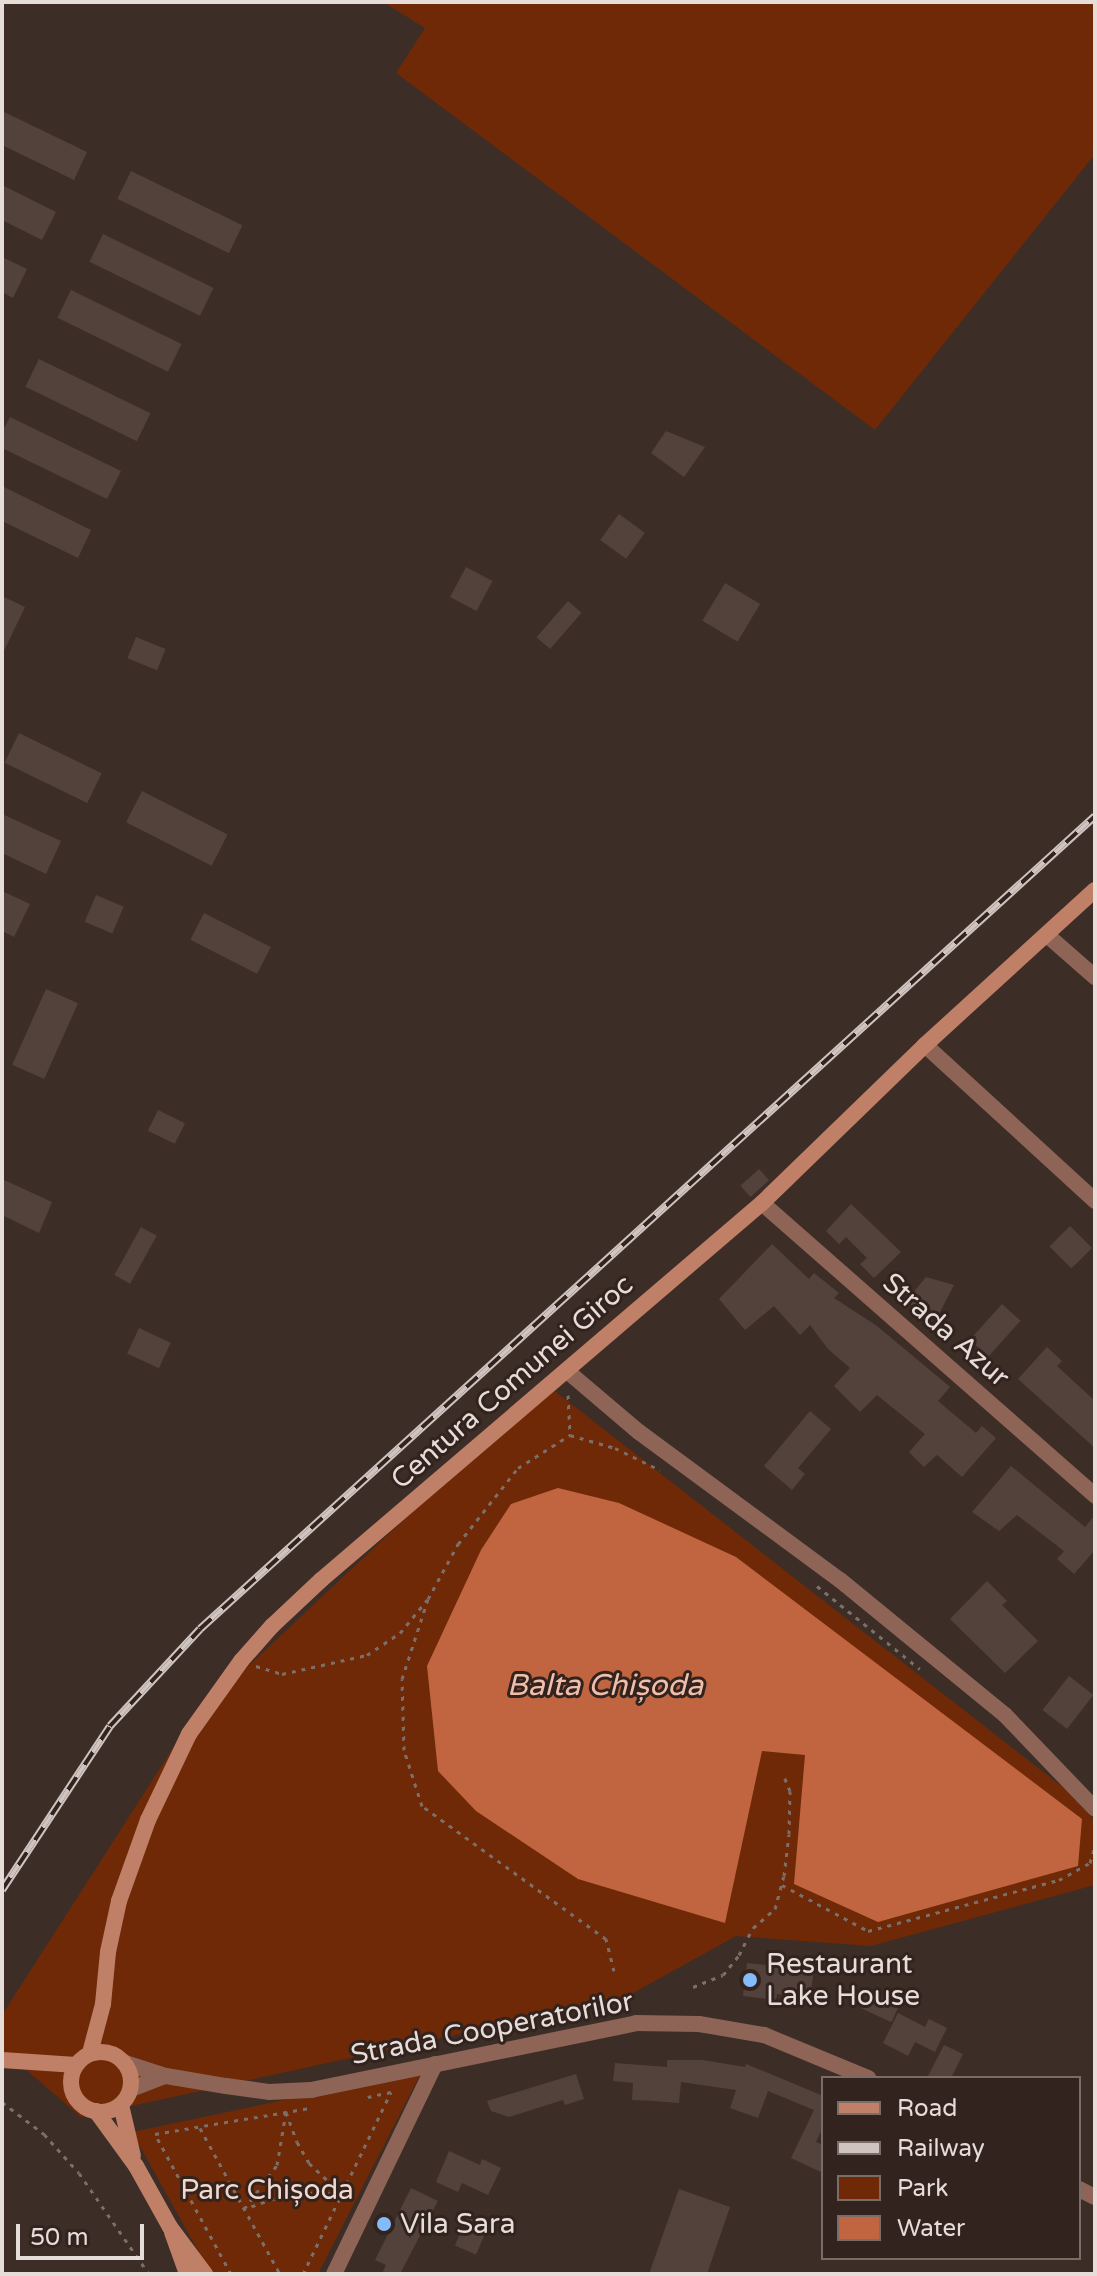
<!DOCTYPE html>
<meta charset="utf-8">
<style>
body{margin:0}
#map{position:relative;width:1097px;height:2276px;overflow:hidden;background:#3d2d27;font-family:"Varela Round",sans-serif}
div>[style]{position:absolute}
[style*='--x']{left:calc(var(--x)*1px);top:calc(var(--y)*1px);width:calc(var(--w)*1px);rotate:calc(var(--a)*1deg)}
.green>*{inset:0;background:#6f2907}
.water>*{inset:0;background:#c16540}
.building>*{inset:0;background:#53423c;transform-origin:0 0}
.path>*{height:3px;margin-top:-1.5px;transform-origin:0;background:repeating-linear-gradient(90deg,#7c6f69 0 4px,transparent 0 10px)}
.street>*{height:16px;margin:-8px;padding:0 8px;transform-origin:8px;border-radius:8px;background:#8d6455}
.secondary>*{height:16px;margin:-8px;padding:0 8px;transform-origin:8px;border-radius:8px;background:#c08067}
.secondary>.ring{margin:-8px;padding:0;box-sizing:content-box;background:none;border:16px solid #c08067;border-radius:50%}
.rail>*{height:8px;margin-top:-4px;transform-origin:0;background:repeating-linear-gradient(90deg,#32231e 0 15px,#cfc4c0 0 30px);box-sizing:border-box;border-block:2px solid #cfc4c0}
.dots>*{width:22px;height:22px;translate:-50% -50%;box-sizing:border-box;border:4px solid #32231e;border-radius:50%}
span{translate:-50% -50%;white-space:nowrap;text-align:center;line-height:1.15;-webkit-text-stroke:6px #32231e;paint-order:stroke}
.street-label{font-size:28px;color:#e6dcd8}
.poi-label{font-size:28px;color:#e6dcd8}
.left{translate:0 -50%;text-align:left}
.park-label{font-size:28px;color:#f1d8ce}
.water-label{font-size:30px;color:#f0bfac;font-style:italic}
.frame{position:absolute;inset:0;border:4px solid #e6dcd8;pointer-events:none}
.legend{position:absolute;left:821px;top:2076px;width:260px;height:184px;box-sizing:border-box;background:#32231e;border:2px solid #7a6d68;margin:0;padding:10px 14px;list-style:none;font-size:24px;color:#e6dcd8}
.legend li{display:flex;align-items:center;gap:16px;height:40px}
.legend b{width:40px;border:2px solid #7a6d68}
.scale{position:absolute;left:16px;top:2224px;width:128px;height:36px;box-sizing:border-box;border:4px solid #e6dcd8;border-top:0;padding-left:10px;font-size:24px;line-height:28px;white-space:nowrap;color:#e6dcd8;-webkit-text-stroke:6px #32231e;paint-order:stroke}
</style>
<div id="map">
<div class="green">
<i style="clip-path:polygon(383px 2px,1095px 2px,1095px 154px,875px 430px,396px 73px,425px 28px)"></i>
<i style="clip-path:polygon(547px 1385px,1069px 1792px,1095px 1821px,1095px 1885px,871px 1946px,736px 1936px,624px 1998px,81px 2117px,2px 2049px,2px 2015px,191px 1720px)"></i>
<i style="clip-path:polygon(422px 2071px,318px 2274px,211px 2274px,132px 2132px)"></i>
</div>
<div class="water">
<i style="clip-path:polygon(558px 1488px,619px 1503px,736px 1557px,1082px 1819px,1078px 1866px,878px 1922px,794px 1884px,805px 1755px,762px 1751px,725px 1923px,578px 1879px,476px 1811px,438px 1771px,427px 1666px,481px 1550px,511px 1504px)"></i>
</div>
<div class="building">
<i style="clip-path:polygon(2px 111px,87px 152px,74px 180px,2px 145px)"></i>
<i style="left:131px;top:171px;width:124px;height:31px;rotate:26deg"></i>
<i style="clip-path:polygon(2px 185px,56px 212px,42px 240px,2px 220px)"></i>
<i style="left:103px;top:234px;width:123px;height:31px;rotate:26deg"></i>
<i style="clip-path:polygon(2px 257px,27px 269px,13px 298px,2px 292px)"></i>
<i style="left:71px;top:290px;width:123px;height:31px;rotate:26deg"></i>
<i style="left:39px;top:359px;width:124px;height:31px;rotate:26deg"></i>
<i style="clip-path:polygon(10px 417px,121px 471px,107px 499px,2px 448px,2px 432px)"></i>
<i style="clip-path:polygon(666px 431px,705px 447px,684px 477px,651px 453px)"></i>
<i style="clip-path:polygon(2px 486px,91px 530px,78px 558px,2px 521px)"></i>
<i style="left:619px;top:514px;width:32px;height:32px;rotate:36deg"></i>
<i style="left:466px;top:567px;width:30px;height:34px;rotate:28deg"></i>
<i style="left:725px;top:583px;width:41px;height:44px;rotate:31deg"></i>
<i style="clip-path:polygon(2px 596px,25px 607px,2px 655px)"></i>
<i style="left:568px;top:601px;width:18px;height:48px;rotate:41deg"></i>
<i style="left:136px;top:637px;width:32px;height:23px;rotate:22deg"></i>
<i style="left:19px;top:733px;width:92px;height:33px;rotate:26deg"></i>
<i style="left:142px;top:791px;width:96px;height:35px;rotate:27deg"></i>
<i style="clip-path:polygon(2px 814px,61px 841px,46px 874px,2px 853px)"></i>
<i style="clip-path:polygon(2px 891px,30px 904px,14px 937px,2px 931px)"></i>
<i style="left:96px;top:895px;width:30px;height:29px;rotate:23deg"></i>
<i style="left:204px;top:913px;width:75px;height:30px;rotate:27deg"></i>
<i style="left:46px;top:989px;width:35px;height:83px;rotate:24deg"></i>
<i style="left:158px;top:1110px;width:30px;height:23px;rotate:26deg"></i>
<i style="left:759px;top:1169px;width:15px;height:25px;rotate:48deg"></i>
<i style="clip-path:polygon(2px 1179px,52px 1202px,39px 1233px,2px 1215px)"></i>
<i style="clip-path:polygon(851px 1204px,901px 1252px,874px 1278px,860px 1264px,867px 1258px,846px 1237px,839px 1244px,826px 1231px)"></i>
<i style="left:1070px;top:1226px;width:31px;height:29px;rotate:45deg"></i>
<i style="left:141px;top:1227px;width:18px;height:55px;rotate:29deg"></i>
<i style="clip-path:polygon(772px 1244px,809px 1279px,814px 1273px,839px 1293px,834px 1298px,877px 1326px,950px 1387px,938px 1401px,976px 1433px,982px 1426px,996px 1438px,962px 1477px,937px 1455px,924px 1467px,909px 1452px,925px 1434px,877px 1395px,860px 1412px,834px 1386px,850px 1368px,828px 1349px,810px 1325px,800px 1335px,774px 1306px,745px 1330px,719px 1299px)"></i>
<i style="clip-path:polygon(926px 1277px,954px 1285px,938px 1316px,922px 1318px,907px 1300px)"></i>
<i style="left:1002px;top:1304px;width:25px;height:48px;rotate:42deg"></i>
<i style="left:139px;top:1328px;width:35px;height:28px;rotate:25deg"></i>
<i style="clip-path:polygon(1047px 1347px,1062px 1361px,1057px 1366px,1095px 1401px,1095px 1448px,1018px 1379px)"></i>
<i style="clip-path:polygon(810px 1411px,831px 1429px,798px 1468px,805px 1474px,792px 1490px,764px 1466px)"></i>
<i style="clip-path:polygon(1011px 1466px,1085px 1527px,1095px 1515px,1095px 1550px,1074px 1574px,1057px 1559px,1064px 1551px,1017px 1515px,999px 1531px,972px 1512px)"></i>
<i style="clip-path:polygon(987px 1581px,1007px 1601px,1002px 1605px,1038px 1641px,1005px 1673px,950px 1619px)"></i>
<i style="left:1069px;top:1676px;width:31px;height:43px;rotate:38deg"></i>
<i style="clip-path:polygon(747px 1963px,814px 1970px,810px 1998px,777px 1994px,776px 2000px,743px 1996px)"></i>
<i style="left:869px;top:1992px;width:33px;height:18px;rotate:25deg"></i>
<i style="clip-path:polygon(898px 2013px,925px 2027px,929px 2019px,947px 2028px,935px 2052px,915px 2042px,908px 2056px,883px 2043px)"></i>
<i style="clip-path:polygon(944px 2045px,963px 2054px,951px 2078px,927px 2078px)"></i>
<i style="clip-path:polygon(667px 2060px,703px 2060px,745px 2067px,746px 2064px,821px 2095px,823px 2091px,823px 2127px,816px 2142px,823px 2145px,823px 2173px,791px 2158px,814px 2110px,768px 2091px,758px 2118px,730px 2108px,736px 2090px,681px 2082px,679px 2103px,654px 2101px,632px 2100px,633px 2083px,613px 2081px,615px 2063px,667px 2067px)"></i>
<i style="clip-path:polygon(576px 2074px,584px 2099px,565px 2105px,563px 2100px,509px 2117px,491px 2111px,487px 2101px)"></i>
<i style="clip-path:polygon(449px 2151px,480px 2165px,482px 2159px,501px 2168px,488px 2195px,462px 2183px,458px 2192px,436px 2182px)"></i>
<i style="clip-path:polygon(411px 2188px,438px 2201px,400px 2274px,382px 2274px,386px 2265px,375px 2260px)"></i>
<i style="clip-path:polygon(679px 2189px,730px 2207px,707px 2274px,649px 2274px)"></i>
<i style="left:467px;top:2217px;width:23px;height:31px;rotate:23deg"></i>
</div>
<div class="path">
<i style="--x:568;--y:1395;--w:40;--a:87.1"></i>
<i style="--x:817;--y:1586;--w:132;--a:38.9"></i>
<i style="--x:256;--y:1666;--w:27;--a:17"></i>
<i style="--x:282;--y:1674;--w:87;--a:-12.6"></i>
<i style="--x:367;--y:1655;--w:40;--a:-34"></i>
<i style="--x:400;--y:1633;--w:43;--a:-50.7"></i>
<i style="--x:782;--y:1885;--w:98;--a:28.1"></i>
<i style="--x:868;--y:1931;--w:198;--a:-15"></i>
<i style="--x:1059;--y:1880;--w:35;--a:-29"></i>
<i style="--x:1090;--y:1863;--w:19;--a:-74"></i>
<i style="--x:614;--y:1971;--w:33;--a:-104"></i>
<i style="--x:606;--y:1939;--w:227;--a:-144.1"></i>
<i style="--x:422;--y:1806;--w:59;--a:-107.8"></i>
<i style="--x:404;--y:1750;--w:71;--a:-91.6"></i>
<i style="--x:402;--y:1679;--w:84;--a:-72"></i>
<i style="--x:428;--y:1599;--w:63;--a:-61.4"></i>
<i style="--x:458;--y:1544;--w:97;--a:-51.7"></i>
<i style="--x:518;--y:1468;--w:62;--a:-32.4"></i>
<i style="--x:570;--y:1435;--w:47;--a:16.1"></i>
<i style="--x:615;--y:1448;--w:50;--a:26.1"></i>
<i style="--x:693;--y:1987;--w:32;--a:-22"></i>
<i style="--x:723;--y:1975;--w:26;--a:-51"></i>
<i style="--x:739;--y:1955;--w:30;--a:-63"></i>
<i style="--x:753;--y:1928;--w:29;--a:-41"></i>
<i style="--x:775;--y:1909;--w:34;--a:-75"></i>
<i style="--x:784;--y:1876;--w:42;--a:-83.2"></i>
<i style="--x:789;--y:1834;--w:43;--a:-88.7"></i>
<i style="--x:790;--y:1791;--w:18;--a:-112"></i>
<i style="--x:2;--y:2102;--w:53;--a:37.3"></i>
<i style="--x:44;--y:2134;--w:52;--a:48.1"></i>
<i style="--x:79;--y:2173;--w:123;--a:55.3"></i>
<i style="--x:286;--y:2112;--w:32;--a:70"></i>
<i style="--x:297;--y:2142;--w:24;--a:60"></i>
<i style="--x:309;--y:2163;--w:45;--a:43.2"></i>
<i style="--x:342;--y:2194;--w:49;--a:-177.7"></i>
<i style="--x:293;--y:2192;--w:52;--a:160.9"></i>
<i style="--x:244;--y:2209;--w:55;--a:-53.1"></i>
<i style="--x:277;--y:2165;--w:54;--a:-80.4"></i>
<i style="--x:200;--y:2128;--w:166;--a:61.3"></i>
<i style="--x:231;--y:2274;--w:159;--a:-118.5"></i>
<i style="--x:155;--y:2134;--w:157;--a:-9.5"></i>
<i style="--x:303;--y:2274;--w:202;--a:-64.2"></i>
<i style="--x:391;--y:2092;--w:24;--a:168"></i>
</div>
<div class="street">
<i style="--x:1047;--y:935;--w:64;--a:41.2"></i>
<i style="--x:925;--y:1045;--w:231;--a:42.5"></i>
<i style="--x:762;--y:1203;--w:444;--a:41.3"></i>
<i style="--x:567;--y:1371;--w:94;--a:40.3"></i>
<i style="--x:639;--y:1432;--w:250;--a:36.4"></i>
<i style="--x:840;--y:1580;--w:213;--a:39.3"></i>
<i style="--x:1005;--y:1715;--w:130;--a:46.2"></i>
<i style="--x:125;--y:2063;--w:43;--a:17.6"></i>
<i style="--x:166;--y:2076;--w:61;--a:9.5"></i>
<i style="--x:226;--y:2086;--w:43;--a:7.9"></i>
<i style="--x:269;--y:2092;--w:42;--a:-2.7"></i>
<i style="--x:311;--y:2090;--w:332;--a:-11.6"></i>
<i style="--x:636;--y:2023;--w:63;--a:0.9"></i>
<i style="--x:699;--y:2024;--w:66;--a:9.6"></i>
<i style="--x:764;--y:2035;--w:113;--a:22.5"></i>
<i style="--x:131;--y:2089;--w:36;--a:-21"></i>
<i style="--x:1079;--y:2189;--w:18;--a:27"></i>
<i style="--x:334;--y:2274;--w:233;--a:-64.3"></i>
</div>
<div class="secondary">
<i class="ring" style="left:71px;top:2052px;width:44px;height:44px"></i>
<i style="--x:90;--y:2053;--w:51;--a:-75.1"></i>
<i style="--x:103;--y:2004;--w:52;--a:-84.5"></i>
<i style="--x:108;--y:1952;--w:52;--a:-77.8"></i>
<i style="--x:119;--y:1901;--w:86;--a:-70.3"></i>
<i style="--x:148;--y:1820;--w:95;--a:-64.5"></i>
<i style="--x:189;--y:1734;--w:90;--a:-54.5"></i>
<i style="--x:241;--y:1661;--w:47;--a:-48.5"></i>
<i style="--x:272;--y:1626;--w:67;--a:-43.2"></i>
<i style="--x:321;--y:1580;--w:580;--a:-40.53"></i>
<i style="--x:762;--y:1203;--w:227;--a:-44.1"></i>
<i style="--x:925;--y:1045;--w:230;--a:-42.4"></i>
<i style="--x:2;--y:2060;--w:74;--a:3.9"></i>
<i style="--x:121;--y:2105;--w:52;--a:76.8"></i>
<i style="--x:96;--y:2111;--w:68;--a:54"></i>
<i style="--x:136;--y:2166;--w:70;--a:60.9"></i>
<i style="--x:170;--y:2227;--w:59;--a:53.3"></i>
<i style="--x:172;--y:2232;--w:45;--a:70.3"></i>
</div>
<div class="rail">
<i style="--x:2;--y:1890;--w:196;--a:-56.6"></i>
<i style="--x:110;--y:1726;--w:132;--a:-47.1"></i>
<i style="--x:200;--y:1629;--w:1209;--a:-42.25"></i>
</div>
<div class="dots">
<i style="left:750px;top:1980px;background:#84bcfb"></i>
<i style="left:384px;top:2224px;background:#84bcfb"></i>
</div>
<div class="street-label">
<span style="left:946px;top:1330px;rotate:41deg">Strada Azur</span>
<span style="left:512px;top:1382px;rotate:-41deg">Centura Comunei Giroc</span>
<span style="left:492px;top:2028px;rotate:-11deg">Strada Cooperatorilor</span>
</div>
<div class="poi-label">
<span class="left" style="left:766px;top:1980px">Restaurant<br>Lake House</span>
<span class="left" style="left:400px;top:2224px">Vila Sara</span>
</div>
<div class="park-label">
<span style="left:267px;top:2190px">Parc Chișoda</span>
</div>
<div class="water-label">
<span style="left:605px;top:1686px">Balta Chișoda</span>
</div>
<div class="frame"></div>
<ul class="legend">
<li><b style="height:10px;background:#c08067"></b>Road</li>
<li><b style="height:10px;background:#cfc4c0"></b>Railway</li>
<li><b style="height:22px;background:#6f2907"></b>Park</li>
<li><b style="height:22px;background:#c16540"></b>Water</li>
</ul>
<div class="scale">50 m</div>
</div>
